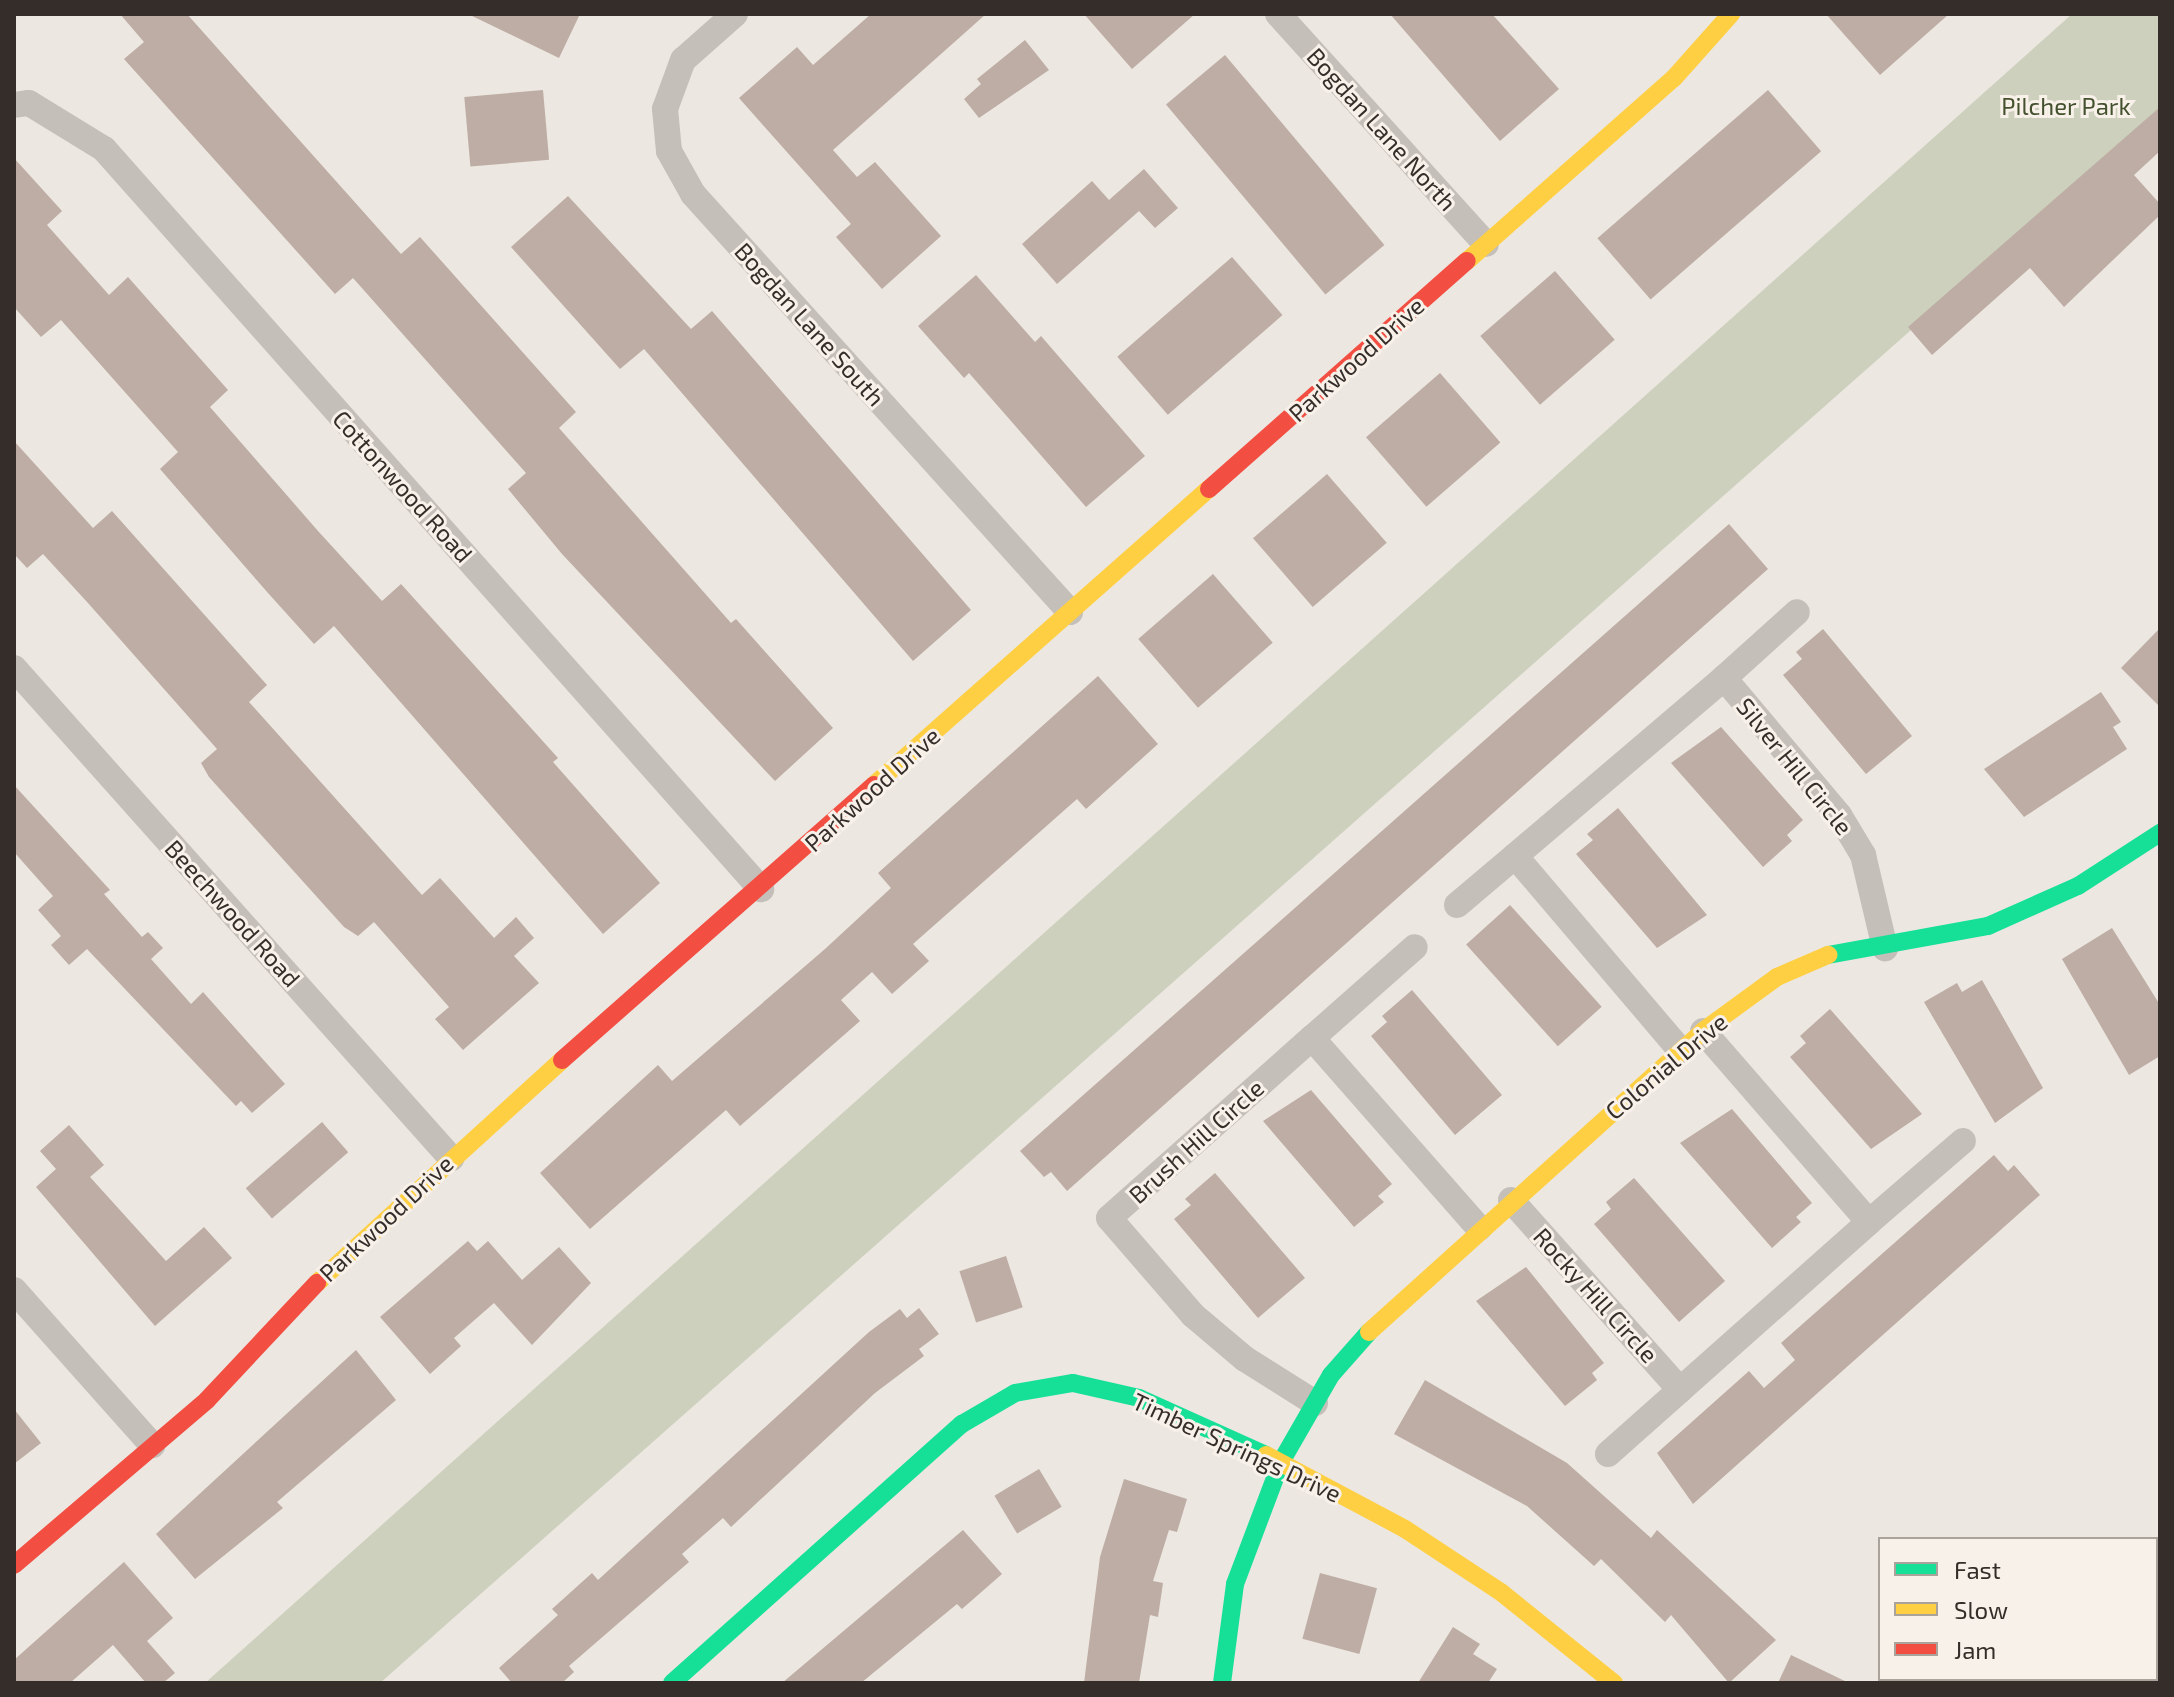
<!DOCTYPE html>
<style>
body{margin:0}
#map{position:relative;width:2174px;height:1697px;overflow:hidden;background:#ece7e1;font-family:"Exo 2",sans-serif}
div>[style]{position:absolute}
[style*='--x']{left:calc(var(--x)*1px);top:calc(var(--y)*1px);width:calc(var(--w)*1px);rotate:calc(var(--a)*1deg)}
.green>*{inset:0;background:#ccd0bc}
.building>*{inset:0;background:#beada4;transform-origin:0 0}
.street>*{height:26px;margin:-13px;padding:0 13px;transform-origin:13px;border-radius:13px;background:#c5bfba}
.fast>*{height:18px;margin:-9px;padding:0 9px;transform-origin:9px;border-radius:9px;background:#16e098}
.slow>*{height:18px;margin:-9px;padding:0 9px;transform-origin:9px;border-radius:9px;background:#ffcf43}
.jam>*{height:18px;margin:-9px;padding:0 9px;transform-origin:9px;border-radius:9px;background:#f24e42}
span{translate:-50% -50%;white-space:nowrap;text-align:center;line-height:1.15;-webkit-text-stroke:6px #f8f1e9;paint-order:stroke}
.park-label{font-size:24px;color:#44512f}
.street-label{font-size:24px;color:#352d29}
.frame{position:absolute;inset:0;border:16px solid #352d29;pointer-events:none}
.legend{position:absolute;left:1878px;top:1537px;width:280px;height:144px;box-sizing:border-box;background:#f8f1e9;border:2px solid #aaa39c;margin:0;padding:10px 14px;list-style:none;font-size:24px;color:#352d29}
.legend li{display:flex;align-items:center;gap:16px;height:40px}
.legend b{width:40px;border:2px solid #aaa39c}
</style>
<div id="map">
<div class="green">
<i style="clip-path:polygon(2072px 14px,2160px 14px,2160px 110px,380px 1683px,205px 1683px)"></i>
</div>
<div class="building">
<i style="clip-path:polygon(120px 14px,187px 14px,401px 254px,420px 237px,576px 412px,559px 428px,731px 623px,736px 619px,833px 728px,775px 781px,562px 554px,508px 489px,526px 473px,353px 278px,335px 294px,124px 59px,144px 42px)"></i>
<i style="clip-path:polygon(468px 14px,580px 14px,559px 58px)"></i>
<i style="clip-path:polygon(871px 14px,986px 14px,833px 150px,857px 177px,875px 162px,941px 236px,882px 289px,836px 237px,851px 224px,739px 98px,797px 47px,813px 65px)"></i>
<i style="clip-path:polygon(1084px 14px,1195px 14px,1132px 69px)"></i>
<i style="clip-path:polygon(1390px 14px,1492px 14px,1559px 89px,1500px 141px)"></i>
<i style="clip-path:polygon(1826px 14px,1949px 14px,1880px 75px)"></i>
<i style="clip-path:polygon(1025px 40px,1049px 70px,979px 118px,964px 99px,981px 84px,977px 79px)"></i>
<i style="left:1225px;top:55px;width:248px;height:77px;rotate:50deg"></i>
<i style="left:543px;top:90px;width:70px;height:79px;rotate:85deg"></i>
<i style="left:1768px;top:90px;width:81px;height:226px;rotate:49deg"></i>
<i style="clip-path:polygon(2160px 107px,2160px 151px,2134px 175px,2160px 204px,2160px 215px,2064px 307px,2030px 268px,1932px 355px,1908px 327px)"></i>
<i style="clip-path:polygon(14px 158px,62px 211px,47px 225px,109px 295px,128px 277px,228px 390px,210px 407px,318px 531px,382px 601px,401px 584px,558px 758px,553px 762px,660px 883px,603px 934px,334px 626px,314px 644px,268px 593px,160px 469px,178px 452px,61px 320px,41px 337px,14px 307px)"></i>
<i style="clip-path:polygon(1144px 169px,1178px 208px,1155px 228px,1139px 211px,1057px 284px,1022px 244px,1092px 181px,1109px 200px)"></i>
<i style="clip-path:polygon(568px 196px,691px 329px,712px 311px,971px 610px,913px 661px,644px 349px,620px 369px,511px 247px)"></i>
<i style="left:1232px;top:257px;width:77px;height:152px;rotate:49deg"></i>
<i style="left:1555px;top:271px;width:91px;height:99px;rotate:49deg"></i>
<i style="clip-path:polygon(976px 275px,1035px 342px,1041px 336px,1145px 456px,1086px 507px,969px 373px,964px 378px,918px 326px)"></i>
<i style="left:1440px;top:373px;width:92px;height:98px;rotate:49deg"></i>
<i style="clip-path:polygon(14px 441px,93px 528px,112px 511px,267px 685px,249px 702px,422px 895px,440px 878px,494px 938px,516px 917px,534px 938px,514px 956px,539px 983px,463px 1050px,435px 1019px,449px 1007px,374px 922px,358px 936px,344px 927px,209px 777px,201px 763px,217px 749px,88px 603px,43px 554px,27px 568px,14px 554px)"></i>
<i style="left:1327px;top:474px;width:91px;height:98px;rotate:49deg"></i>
<i style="clip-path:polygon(1729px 524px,1768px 569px,1067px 1191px,1051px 1172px,1044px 1177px,1020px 1151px)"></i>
<i style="left:1213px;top:574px;width:91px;height:99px;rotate:49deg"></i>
<i style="clip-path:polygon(2160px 628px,2160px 707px,2121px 668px)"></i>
<i style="clip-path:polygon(1823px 629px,1912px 736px,1866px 774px,1783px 675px,1802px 659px,1796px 652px)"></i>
<i style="clip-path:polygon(1098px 676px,1158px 744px,1086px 809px,1077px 799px,913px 944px,929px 961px,892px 994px,872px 972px,841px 1000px,860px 1021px,740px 1126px,726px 1110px,590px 1229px,540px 1173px,658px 1065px,672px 1081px,825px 949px,891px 888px,878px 873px)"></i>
<i style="clip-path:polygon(2101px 692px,2121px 722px,2113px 727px,2127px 749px,2024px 817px,1984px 769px)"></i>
<i style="clip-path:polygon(1721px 727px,1803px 820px,1787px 835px,1792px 841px,1763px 867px,1671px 763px)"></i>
<i style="clip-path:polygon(14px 785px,110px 890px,104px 894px,142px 937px,148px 932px,163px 948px,151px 959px,191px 1004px,203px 992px,285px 1084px,252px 1113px,241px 1101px,236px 1106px,87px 949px,69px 965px,51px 945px,61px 936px,38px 910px,53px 896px,14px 852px)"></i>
<i style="clip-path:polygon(1618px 808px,1707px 915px,1657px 948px,1576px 854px,1593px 840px,1587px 834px)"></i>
<i style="left:1510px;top:905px;width:137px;height:59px;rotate:48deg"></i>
<i style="clip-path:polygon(2112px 928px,2160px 1005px,2160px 1056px,2129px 1075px,2062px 959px)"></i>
<i style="clip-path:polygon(1982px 980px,2043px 1088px,1995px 1123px,1924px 1002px,1957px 983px,1962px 992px)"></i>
<i style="clip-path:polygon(1412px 990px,1502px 1095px,1455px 1135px,1371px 1036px,1387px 1022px,1382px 1016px)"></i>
<i style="clip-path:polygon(1830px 1009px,1922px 1114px,1871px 1149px,1790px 1057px,1806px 1043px,1800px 1036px)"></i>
<i style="clip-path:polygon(1311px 1090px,1392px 1184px,1378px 1196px,1384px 1202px,1354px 1227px,1263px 1121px)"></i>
<i style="clip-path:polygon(1732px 1109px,1812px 1203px,1796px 1217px,1801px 1222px,1772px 1248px,1680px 1143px)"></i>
<i style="left:322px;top:1122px;width:40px;height:101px;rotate:49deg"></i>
<i style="clip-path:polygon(69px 1125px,104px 1165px,90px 1177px,166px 1261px,204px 1227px,232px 1258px,155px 1326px,36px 1187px,56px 1169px,40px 1151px)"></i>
<i style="clip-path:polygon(1994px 1155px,2008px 1171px,2014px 1165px,2040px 1195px,1693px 1504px,1657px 1453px,1749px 1371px,1764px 1388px,1795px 1360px,1781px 1343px)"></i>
<i style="clip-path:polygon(1215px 1173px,1305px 1278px,1258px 1318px,1174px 1219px,1191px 1205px,1185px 1199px)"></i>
<i style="clip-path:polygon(1634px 1178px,1725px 1281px,1679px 1322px,1594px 1224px,1611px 1209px,1606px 1202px)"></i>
<i style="clip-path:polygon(468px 1241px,477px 1251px,488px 1241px,522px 1280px,559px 1247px,591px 1283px,532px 1345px,494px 1303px,454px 1338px,461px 1346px,430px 1374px,380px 1317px)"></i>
<i style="left:1006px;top:1256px;width:54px;height:49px;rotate:72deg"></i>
<i style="clip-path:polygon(1526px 1267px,1604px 1363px,1592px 1373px,1597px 1380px,1565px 1406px,1476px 1301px)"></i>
<i style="clip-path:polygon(919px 1308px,939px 1334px,919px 1349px,924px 1356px,875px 1393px,731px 1527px,723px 1518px,682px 1554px,689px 1562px,569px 1666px,574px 1672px,562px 1683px,512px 1683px,499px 1668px,558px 1615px,552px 1609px,592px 1573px,598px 1580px,869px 1332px,900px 1309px,907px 1318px)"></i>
<i style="clip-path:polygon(356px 1350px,396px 1400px,277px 1502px,283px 1508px,195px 1579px,156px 1534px)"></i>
<i style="clip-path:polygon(1425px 1380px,1567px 1463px,1651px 1538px,1657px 1530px,1776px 1640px,1729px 1683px,1671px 1615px,1665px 1622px,1601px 1559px,1594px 1566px,1527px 1506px,1394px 1434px)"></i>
<i style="clip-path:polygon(14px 1409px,41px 1443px,14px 1464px)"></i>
<i style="left:1039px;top:1469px;width:44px;height:52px;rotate:59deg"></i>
<i style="clip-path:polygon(1124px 1479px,1187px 1499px,1177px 1532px,1169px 1530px,1153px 1581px,1163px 1583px,1158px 1617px,1150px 1615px,1139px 1683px,1084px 1683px,1100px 1557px)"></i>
<i style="clip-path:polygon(963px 1530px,1002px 1574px,962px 1609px,957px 1604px,861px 1683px,782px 1683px)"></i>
<i style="clip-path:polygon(124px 1562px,173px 1618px,147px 1641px,175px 1673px,163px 1683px,146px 1683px,113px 1645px,70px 1683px,14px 1683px,14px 1660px)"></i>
<i style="left:1320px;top:1573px;width:59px;height:68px;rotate:15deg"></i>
<i style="clip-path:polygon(1453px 1627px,1480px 1644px,1473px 1654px,1497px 1669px,1488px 1683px,1418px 1683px)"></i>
<i style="clip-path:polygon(1791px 1655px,1849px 1683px,1778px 1683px)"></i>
</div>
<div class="street">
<i style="--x:735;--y:14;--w:69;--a:138.5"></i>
<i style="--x:683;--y:60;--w:52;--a:110.2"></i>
<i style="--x:665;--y:109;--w:42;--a:84.6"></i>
<i style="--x:669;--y:151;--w:49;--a:60.8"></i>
<i style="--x:693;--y:194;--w:563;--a:47.95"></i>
<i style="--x:1278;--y:14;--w:310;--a:47.9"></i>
<i style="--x:14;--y:105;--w:15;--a:-8"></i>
<i style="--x:29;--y:103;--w:88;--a:31.5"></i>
<i style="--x:104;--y:149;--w:990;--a:48.4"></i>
<i style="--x:14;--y:668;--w:657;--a:48.27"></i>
<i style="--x:1724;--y:678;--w:98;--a:-42.1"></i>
<i style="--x:1457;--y:905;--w:76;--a:-40.2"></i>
<i style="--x:1312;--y:1038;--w:137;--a:-41.5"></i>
<i style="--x:1681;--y:1051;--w:256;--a:-130.4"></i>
<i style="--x:1515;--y:856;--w:275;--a:-40.4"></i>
<i style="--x:1724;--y:678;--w:179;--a:50"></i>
<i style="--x:1839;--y:815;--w:47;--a:59"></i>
<i style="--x:1863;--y:855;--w:96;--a:76.7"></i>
<i style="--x:1511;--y:1200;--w:254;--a:48.3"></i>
<i style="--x:1680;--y:1390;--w:253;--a:-41.6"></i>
<i style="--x:1869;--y:1222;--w:253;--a:-131"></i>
<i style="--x:1869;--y:1222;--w:124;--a:-40.8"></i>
<i style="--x:14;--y:1290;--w:208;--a:48.3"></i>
<i style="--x:1315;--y:1403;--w:83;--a:-147.8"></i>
<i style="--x:1245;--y:1359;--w:68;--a:-139.8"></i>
<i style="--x:1193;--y:1315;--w:128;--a:-130.9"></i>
<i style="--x:1109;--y:1218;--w:271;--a:-41.6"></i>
<i style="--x:1312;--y:1038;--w:253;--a:48.7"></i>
<i style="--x:1608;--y:1454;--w:96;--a:-41.6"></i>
</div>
<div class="fast">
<i style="--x:1828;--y:955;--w:163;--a:-10.3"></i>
<i style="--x:1988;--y:926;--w:98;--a:-24"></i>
<i style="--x:2078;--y:886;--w:98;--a:-32.9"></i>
<i style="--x:672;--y:1683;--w:389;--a:-41.8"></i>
<i style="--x:962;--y:1424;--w:61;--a:-30.3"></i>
<i style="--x:1015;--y:1393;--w:59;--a:-9.8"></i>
<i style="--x:1073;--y:1383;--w:68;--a:12.8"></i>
<i style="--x:1139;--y:1398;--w:139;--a:24.2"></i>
<i style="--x:1222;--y:1683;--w:100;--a:-82.5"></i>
<i style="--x:1235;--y:1584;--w:130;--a:-69.3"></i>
<i style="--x:1281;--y:1462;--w:100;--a:-60.1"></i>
<i style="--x:1331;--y:1375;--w:57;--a:-48.5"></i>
</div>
<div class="slow">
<i style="--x:1467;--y:261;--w:276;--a:-41.5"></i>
<i style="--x:1674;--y:78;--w:86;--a:-48.3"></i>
<i style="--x:874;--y:785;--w:447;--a:-41.5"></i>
<i style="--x:317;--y:1283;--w:331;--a:-42.3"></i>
<i style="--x:1369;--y:1332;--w:450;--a:-42"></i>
<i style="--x:1703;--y:1031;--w:92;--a:-36.1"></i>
<i style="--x:1777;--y:977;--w:56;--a:-23.3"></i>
<i style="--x:1266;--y:1455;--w:157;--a:28"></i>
<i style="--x:1405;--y:1529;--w:116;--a:33.4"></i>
<i style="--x:1502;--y:1593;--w:144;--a:38.8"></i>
</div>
<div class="jam">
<i style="--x:1209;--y:489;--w:344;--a:-41.5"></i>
<i style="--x:562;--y:1060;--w:416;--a:-41.4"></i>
<i style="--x:14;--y:1565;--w:254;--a:-40.5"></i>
<i style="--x:207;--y:1400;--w:161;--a:-46.8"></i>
</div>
<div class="park-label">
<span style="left:2066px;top:106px">Pilcher Park</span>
</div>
<div class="street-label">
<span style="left:1382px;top:129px;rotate:48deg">Bogdan Lane North</span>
<span style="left:810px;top:324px;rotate:48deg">Bogdan Lane South</span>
<span style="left:1356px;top:359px;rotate:-42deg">Parkwood Drive</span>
<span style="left:403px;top:486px;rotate:48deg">Cottonwood Road</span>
<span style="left:1795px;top:766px;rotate:51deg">Silver Hill Circle</span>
<span style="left:872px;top:789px;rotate:-42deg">Parkwood Drive</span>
<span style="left:233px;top:913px;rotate:48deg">Beechwood Road</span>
<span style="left:1666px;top:1066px;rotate:-40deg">Colonial Drive</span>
<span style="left:1196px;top:1141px;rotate:-42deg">Brush Hill Circle</span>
<span style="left:386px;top:1218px;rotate:-43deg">Parkwood Drive</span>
<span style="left:1596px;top:1295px;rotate:48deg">Rocky Hill Circle</span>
<span style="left:1237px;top:1447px;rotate:25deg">Timber Springs Drive</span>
</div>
<div class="frame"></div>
<ul class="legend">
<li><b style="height:10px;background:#16e098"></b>Fast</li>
<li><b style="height:10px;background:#ffcf43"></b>Slow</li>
<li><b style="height:10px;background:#f24e42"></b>Jam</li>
</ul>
</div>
